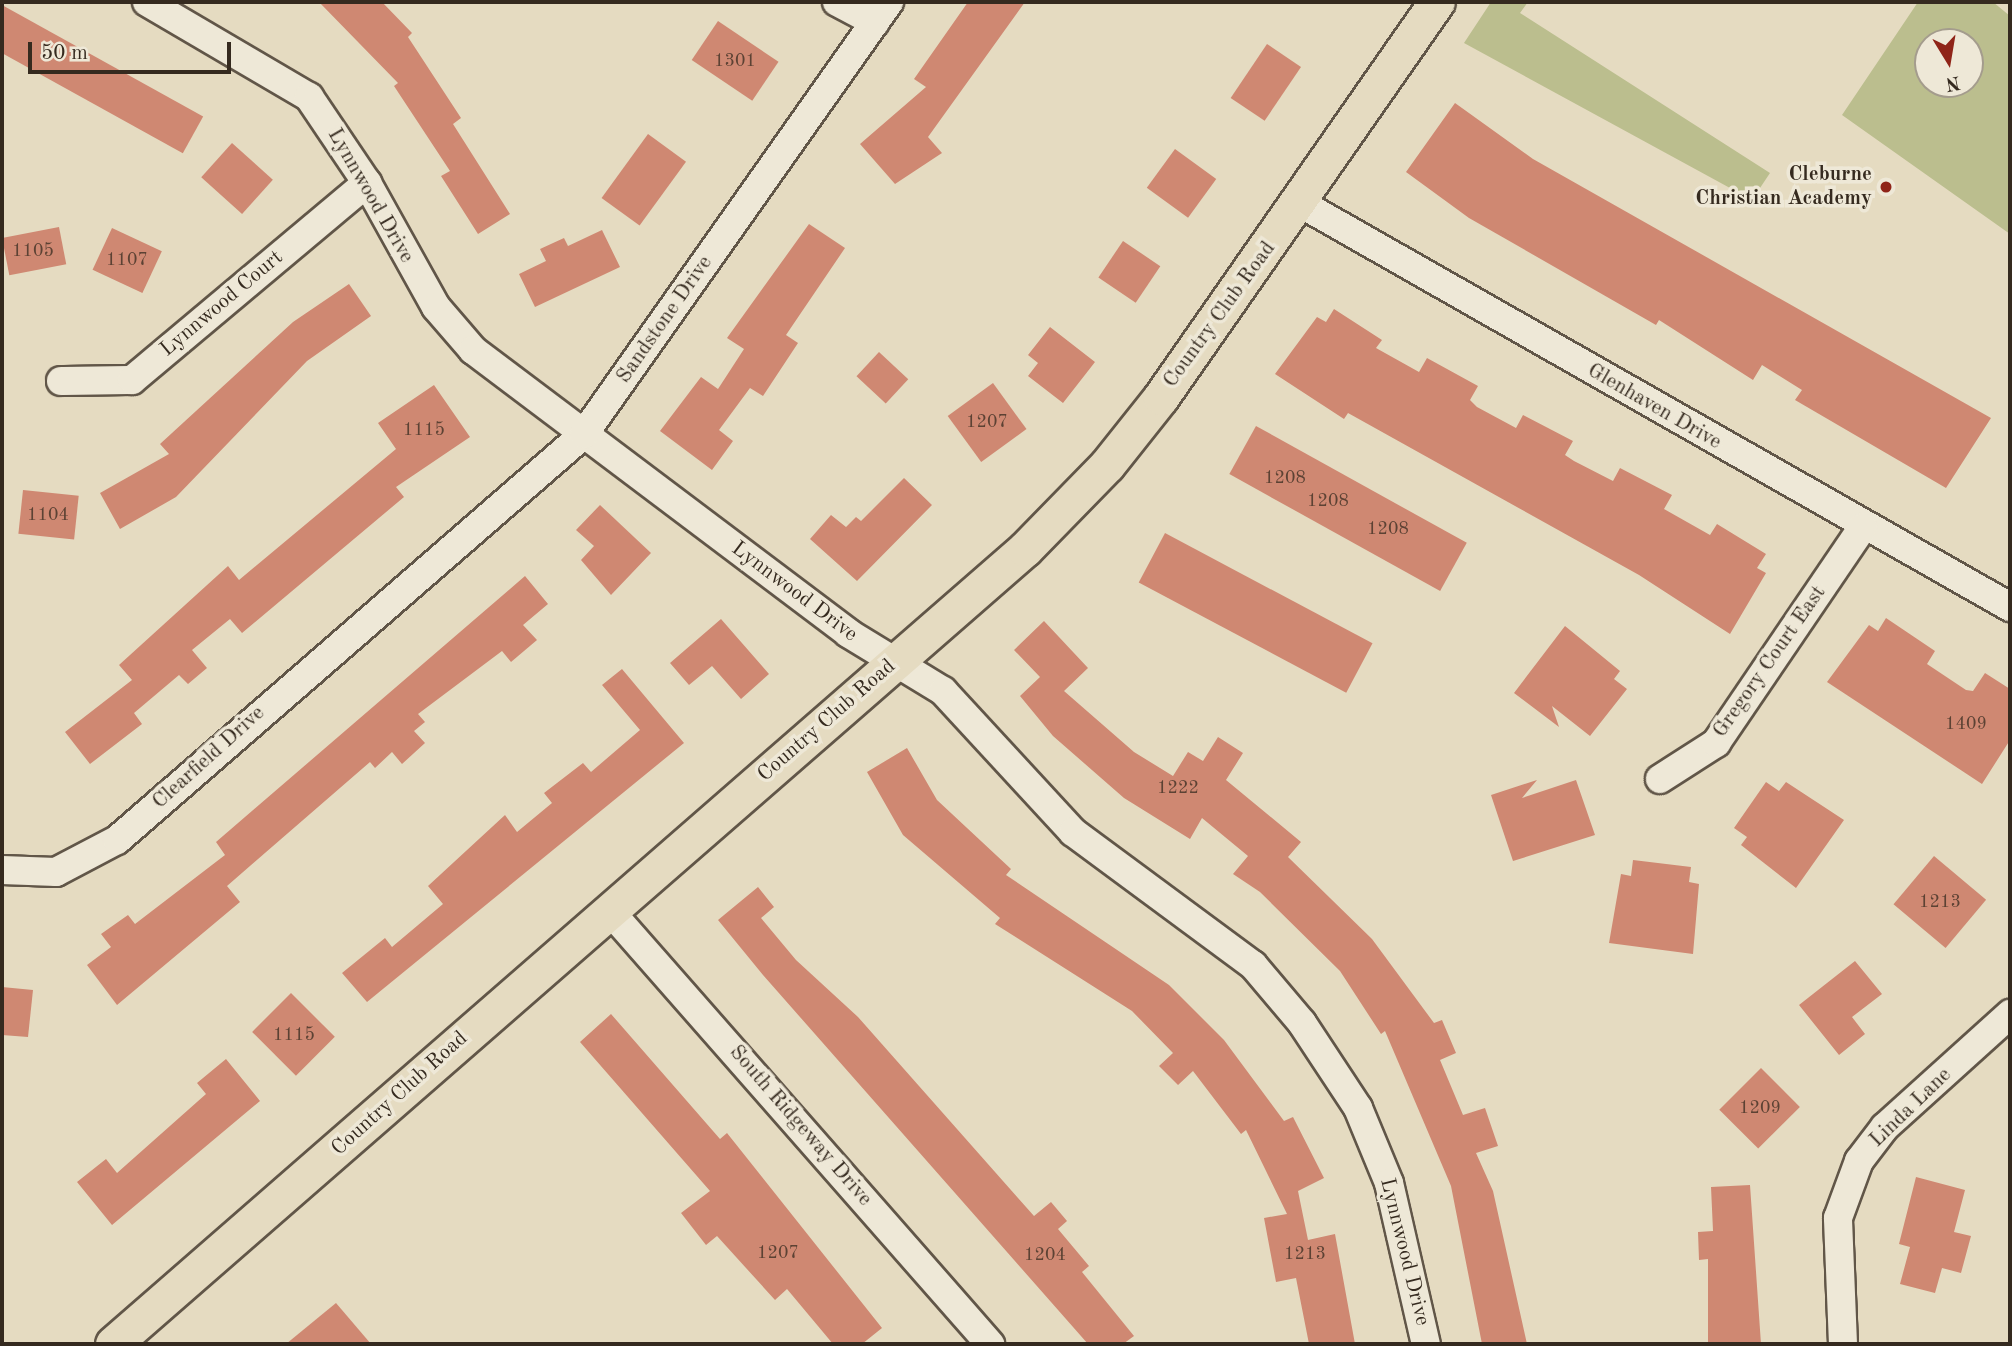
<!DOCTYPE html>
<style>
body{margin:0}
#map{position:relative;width:2012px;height:1346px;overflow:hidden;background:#e5dbc1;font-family:"Old Standard TT",serif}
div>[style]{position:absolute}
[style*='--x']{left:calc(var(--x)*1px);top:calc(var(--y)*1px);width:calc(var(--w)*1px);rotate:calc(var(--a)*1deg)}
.green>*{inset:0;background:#bbbe8e}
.building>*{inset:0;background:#cf8872;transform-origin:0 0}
.roads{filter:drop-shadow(2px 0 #615648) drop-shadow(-2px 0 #615648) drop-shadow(0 2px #615648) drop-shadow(0 -2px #615648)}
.minor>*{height:28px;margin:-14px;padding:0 14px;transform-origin:14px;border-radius:14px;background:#eee8d7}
.major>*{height:35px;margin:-17.5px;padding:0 17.5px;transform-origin:17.5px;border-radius:17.5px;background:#e5dbc1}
.dots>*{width:19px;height:19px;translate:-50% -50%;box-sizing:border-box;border:4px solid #eee8d7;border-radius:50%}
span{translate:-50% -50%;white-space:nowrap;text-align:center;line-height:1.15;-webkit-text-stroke:7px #eee8d7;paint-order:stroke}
.number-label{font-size:18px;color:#5c4234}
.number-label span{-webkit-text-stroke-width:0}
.poi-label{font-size:21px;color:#352a1f;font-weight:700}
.right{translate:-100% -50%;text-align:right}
.street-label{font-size:21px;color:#352a1f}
.frame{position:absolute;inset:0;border:4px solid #352a1f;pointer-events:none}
.north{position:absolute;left:1914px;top:28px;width:70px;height:70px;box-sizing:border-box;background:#eee8d7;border:2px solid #a49c8d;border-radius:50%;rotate:169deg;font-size:19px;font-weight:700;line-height:28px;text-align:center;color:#352a1f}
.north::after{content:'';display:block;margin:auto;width:24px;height:32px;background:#8f2418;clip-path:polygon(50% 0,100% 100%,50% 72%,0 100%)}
.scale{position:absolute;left:28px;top:42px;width:203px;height:32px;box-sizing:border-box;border:4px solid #352a1f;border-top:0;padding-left:9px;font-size:21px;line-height:24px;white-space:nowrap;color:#352a1f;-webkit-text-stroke:5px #eee8d7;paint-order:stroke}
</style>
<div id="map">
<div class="green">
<i style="clip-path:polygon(1491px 2px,1528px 2px,1520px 13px,1770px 173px,1752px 200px,1464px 43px)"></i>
<i style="clip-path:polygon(evenodd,1918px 2px,1993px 2px,2010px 16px,2010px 234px,1842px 115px,1918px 2px,1928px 42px,1970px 42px,1970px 84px,1928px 84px,1928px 42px)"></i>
</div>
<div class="building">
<i style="clip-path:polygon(319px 2px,382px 2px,412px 33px,408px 37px,461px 118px,453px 124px,510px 214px,478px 234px,441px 176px,450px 171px,394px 86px,398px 83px)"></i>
<i style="clip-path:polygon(968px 2px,1025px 2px,928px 137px,942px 153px,895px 184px,860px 144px,926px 87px,914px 79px)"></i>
<i style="left:2px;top:5px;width:230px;height:42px;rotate:29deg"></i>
<i style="left:718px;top:21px;width:73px;height:47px;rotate:34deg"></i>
<i style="left:1267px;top:44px;width:41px;height:65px;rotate:34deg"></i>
<i style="clip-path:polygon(1455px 103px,1533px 159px,1991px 418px,1946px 488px,1795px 400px,1802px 390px,1762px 365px,1753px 380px,1659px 320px,1656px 325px,1469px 218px,1406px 172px)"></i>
<i style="left:648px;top:134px;width:47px;height:79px;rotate:36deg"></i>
<i style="left:232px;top:143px;width:55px;height:46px;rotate:42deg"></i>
<i style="left:1175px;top:149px;width:51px;height:48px;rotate:36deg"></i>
<i style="clip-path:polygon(809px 224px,845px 248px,786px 335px,798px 343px,763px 396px,750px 388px,719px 430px,733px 441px,712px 470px,660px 431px,701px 377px,718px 389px,744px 349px,727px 338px)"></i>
<i style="left:59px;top:227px;width:38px;height:58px;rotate:79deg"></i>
<i style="left:112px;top:228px;width:55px;height:46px;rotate:25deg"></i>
<i style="clip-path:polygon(602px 230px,620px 267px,535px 307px,519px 274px,546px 261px,540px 249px,564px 238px,568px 246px)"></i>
<i style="left:1123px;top:241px;width:45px;height:44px;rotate:34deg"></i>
<i style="clip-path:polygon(349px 284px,371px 316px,307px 361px,176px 497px,120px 529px,100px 493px,169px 454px,160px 444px,293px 322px)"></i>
<i style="clip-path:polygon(1334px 309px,1382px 340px,1376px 348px,1419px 372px,1427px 358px,1478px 386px,1470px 400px,1477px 407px,1516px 428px,1523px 415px,1573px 441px,1565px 455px,1574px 461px,1613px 481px,1620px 468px,1672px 495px,1664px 509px,1710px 535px,1717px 524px,1766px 554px,1757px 568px,1766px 573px,1730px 634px,1639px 575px,1348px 413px,1344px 419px,1275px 374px,1317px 317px,1326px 322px)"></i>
<i style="clip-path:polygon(1050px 327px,1095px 362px,1063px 403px,1028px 376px,1038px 363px,1028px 355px)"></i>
<i style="left:879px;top:352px;width:40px;height:33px;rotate:43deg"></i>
<i style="left:993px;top:383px;width:57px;height:56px;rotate:54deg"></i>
<i style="clip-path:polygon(434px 385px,470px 437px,396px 487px,404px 497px,242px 633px,230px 619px,192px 650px,207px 668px,188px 684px,179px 675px,134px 713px,142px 724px,90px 764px,65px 732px,132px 680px,119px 665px,228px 566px,239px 580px,396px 449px,378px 423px)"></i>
<i style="left:1256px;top:426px;width:241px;height:55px;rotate:29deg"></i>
<i style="clip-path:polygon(904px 478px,932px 505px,857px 581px,810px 539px,831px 515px,846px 527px,856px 517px,861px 521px)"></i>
<i style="left:23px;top:490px;width:56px;height:44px;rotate:6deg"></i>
<i style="clip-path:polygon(600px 505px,651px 553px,611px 595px,581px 560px,594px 546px,576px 530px)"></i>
<i style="left:1165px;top:533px;width:235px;height:56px;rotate:28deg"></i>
<i style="clip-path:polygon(525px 576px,548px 604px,523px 625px,537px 640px,511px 662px,502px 651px,418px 714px,425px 722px,414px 731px,425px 743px,402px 764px,392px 752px,375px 768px,370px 762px,227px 886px,240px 902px,117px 1005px,87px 965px,111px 947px,101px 934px,128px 915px,135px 924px,225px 855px,216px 842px)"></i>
<i style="clip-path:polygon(1886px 618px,1935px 651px,1927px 664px,1966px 690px,1973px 691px,1985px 673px,2010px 689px,2010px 740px,1982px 784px,1827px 682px,1869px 625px,1878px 631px)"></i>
<i style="clip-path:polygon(721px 619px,769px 674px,741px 699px,712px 666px,689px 685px,670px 663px)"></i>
<i style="clip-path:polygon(1044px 621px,1088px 668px,1064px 691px,1134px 752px,1173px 776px,1188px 752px,1203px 761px,1218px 737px,1243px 753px,1226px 780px,1301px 842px,1288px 857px,1372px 939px,1434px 1023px,1442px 1020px,1456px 1053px,1440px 1060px,1463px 1115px,1485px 1108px,1498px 1146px,1476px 1153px,1493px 1191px,1527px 1344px,1482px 1344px,1451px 1186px,1385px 1031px,1381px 1034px,1340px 971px,1260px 892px,1233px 874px,1248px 856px,1202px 818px,1190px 839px,1124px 798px,1053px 736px,1020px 696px,1040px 677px,1014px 650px)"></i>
<i style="clip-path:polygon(1565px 626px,1620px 671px,1614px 679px,1627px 689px,1590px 736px,1552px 706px,1559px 727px,1514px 693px)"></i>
<i style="clip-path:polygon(622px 669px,684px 743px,367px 1002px,342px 973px,385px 938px,392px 947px,443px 904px,428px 886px,505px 815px,517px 832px,552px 803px,544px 793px,583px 763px,591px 772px,640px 730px,602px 685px)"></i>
<i style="clip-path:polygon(907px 748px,937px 800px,1011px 869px,1006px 875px,1169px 985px,1224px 1040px,1284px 1121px,1293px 1117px,1324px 1178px,1298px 1191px,1308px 1240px,1335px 1234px,1355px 1344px,1309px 1344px,1296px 1278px,1276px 1282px,1264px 1218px,1287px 1214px,1246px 1130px,1241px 1134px,1193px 1071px,1178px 1085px,1159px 1066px,1173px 1053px,1132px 1011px,995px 924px,1000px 918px,903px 835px,867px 772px)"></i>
<i style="clip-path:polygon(1537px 780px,1522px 798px,1576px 780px,1595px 835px,1513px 861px,1491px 795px)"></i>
<i style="clip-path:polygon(1766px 782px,1779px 791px,1786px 782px,1844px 820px,1796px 888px,1741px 845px,1747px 837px,1734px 828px)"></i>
<i style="left:1934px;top:856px;width:68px;height:63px;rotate:40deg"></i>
<i style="clip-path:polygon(1633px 860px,1691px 867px,1689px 882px,1699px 884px,1693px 954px,1609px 943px,1621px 874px,1631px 876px)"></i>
<i style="clip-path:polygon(758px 887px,774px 907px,761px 918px,796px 960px,858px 1017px,1034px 1216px,1051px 1202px,1067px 1221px,1058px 1229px,1089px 1266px,1082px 1272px,1134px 1336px,1123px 1344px,1088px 1344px,763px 975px,718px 920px)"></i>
<i style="clip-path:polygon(1855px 961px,1882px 994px,1852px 1017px,1865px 1034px,1839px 1055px,1799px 1005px)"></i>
<i style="clip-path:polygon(2px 987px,33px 990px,28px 1037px,2px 1035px)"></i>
<i style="left:291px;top:993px;width:62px;height:55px;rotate:45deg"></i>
<i style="clip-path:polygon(611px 1014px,720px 1139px,727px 1133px,882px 1328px,862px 1344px,833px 1344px,787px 1289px,775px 1300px,717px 1236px,706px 1245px,681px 1213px,710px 1191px,580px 1042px)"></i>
<i style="clip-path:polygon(226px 1059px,260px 1101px,112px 1225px,77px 1182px,106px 1159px,117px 1173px,206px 1094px,197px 1083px)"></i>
<i style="left:1761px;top:1068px;width:55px;height:59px;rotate:45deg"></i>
<i style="clip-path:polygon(1916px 1177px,1965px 1190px,1954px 1232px,1971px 1236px,1961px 1273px,1942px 1268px,1935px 1293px,1900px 1284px,1910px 1247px,1899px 1244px)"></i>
<i style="clip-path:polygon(1750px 1185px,1761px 1344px,1708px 1344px,1708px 1259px,1699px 1260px,1698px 1232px,1713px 1231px,1711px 1187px)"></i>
<i style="clip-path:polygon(336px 1303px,371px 1344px,286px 1344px)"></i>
</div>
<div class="roads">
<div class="minor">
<i style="--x:147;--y:2;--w:188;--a:30.4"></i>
<i style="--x:309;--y:97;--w:104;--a:56"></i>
<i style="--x:367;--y:183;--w:142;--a:60.9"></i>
<i style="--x:436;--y:307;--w:57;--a:49.3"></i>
<i style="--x:473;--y:350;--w:470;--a:37"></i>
<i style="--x:848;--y:633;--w:111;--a:31.4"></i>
<i style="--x:943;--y:691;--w:192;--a:47.3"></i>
<i style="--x:1073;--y:832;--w:224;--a:36.5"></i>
<i style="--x:1253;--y:965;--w:76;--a:49.8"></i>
<i style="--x:1302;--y:1023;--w:102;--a:56.6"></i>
<i style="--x:1358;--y:1108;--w:81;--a:67.5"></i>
<i style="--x:1389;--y:1183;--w:165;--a:77.1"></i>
<i style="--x:837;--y:2;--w:43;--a:27.8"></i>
<i style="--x:1300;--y:203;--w:817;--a:29.64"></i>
<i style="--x:61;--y:381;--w:71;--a:-0.8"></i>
<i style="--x:132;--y:380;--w:307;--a:-40"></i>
<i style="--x:1660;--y:779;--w:67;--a:-32.7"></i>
<i style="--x:1716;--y:743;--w:261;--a:-55.8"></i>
<i style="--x:2;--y:870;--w:54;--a:2.1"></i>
<i style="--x:56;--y:872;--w:69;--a:-27.7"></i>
<i style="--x:117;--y:840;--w:619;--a:-41"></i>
<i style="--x:584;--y:434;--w:529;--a:-54.78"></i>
<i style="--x:609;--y:910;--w:578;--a:48.72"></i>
<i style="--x:1843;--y:1344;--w:126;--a:-92.3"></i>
<i style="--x:1838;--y:1218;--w:61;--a:-69.8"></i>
<i style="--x:1859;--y:1161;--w:43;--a:-52.6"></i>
<i style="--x:1885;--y:1127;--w:169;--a:-42.1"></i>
</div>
<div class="major">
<i style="--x:113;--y:1344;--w:1210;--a:-41.08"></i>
<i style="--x:1025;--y:549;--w:117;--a:-45.7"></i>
<i style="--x:1107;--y:465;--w:87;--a:-51.5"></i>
<i style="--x:1161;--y:397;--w:482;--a:-55.1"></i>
</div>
</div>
<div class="dots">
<i style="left:1886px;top:187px;background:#8f2418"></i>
</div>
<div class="number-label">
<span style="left:735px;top:61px">1301</span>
<span style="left:33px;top:251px">1105</span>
<span style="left:127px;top:260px">1107</span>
<span style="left:987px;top:422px">1207</span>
<span style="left:424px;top:430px">1115</span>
<span style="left:1285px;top:478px">1208</span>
<span style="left:1328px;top:501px">1208</span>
<span style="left:48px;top:515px">1104</span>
<span style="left:1388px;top:529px">1208</span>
<span style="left:1966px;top:724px">1409</span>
<span style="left:1178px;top:788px">1222</span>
<span style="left:1940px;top:902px">1213</span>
<span style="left:294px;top:1035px">1115</span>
<span style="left:1760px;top:1108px">1209</span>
<span style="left:778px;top:1253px">1207</span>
<span style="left:1305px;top:1254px">1213</span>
<span style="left:1045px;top:1255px">1204</span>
</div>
<div class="poi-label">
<span class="right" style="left:1872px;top:187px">Cleburne<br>Christian Academy</span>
</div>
<div class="street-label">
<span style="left:370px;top:196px;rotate:60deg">Lynnwood Drive</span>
<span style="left:222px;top:304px;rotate:-40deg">Lynnwood Court</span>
<span style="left:1220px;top:315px;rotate:-54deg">Country Club Road</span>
<span style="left:665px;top:320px;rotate:-55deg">Sandstone Drive</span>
<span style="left:1654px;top:407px;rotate:30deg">Glenhaven Drive</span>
<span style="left:794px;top:592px;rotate:37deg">Lynnwood Drive</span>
<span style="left:1770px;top:662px;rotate:-55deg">Gregory Court East</span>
<span style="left:827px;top:721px;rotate:-41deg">Country Club Road</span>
<span style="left:209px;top:758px;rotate:-42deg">Clearfield Drive</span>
<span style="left:400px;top:1094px;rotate:-42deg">Country Club Road</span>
<span style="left:1911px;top:1108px;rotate:-44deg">Linda Lane</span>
<span style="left:800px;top:1126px;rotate:49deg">South Ridgeway Drive</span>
<span style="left:1404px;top:1252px;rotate:76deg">Lynnwood Drive</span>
</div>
<div class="frame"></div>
<div class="north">N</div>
<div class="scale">50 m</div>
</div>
